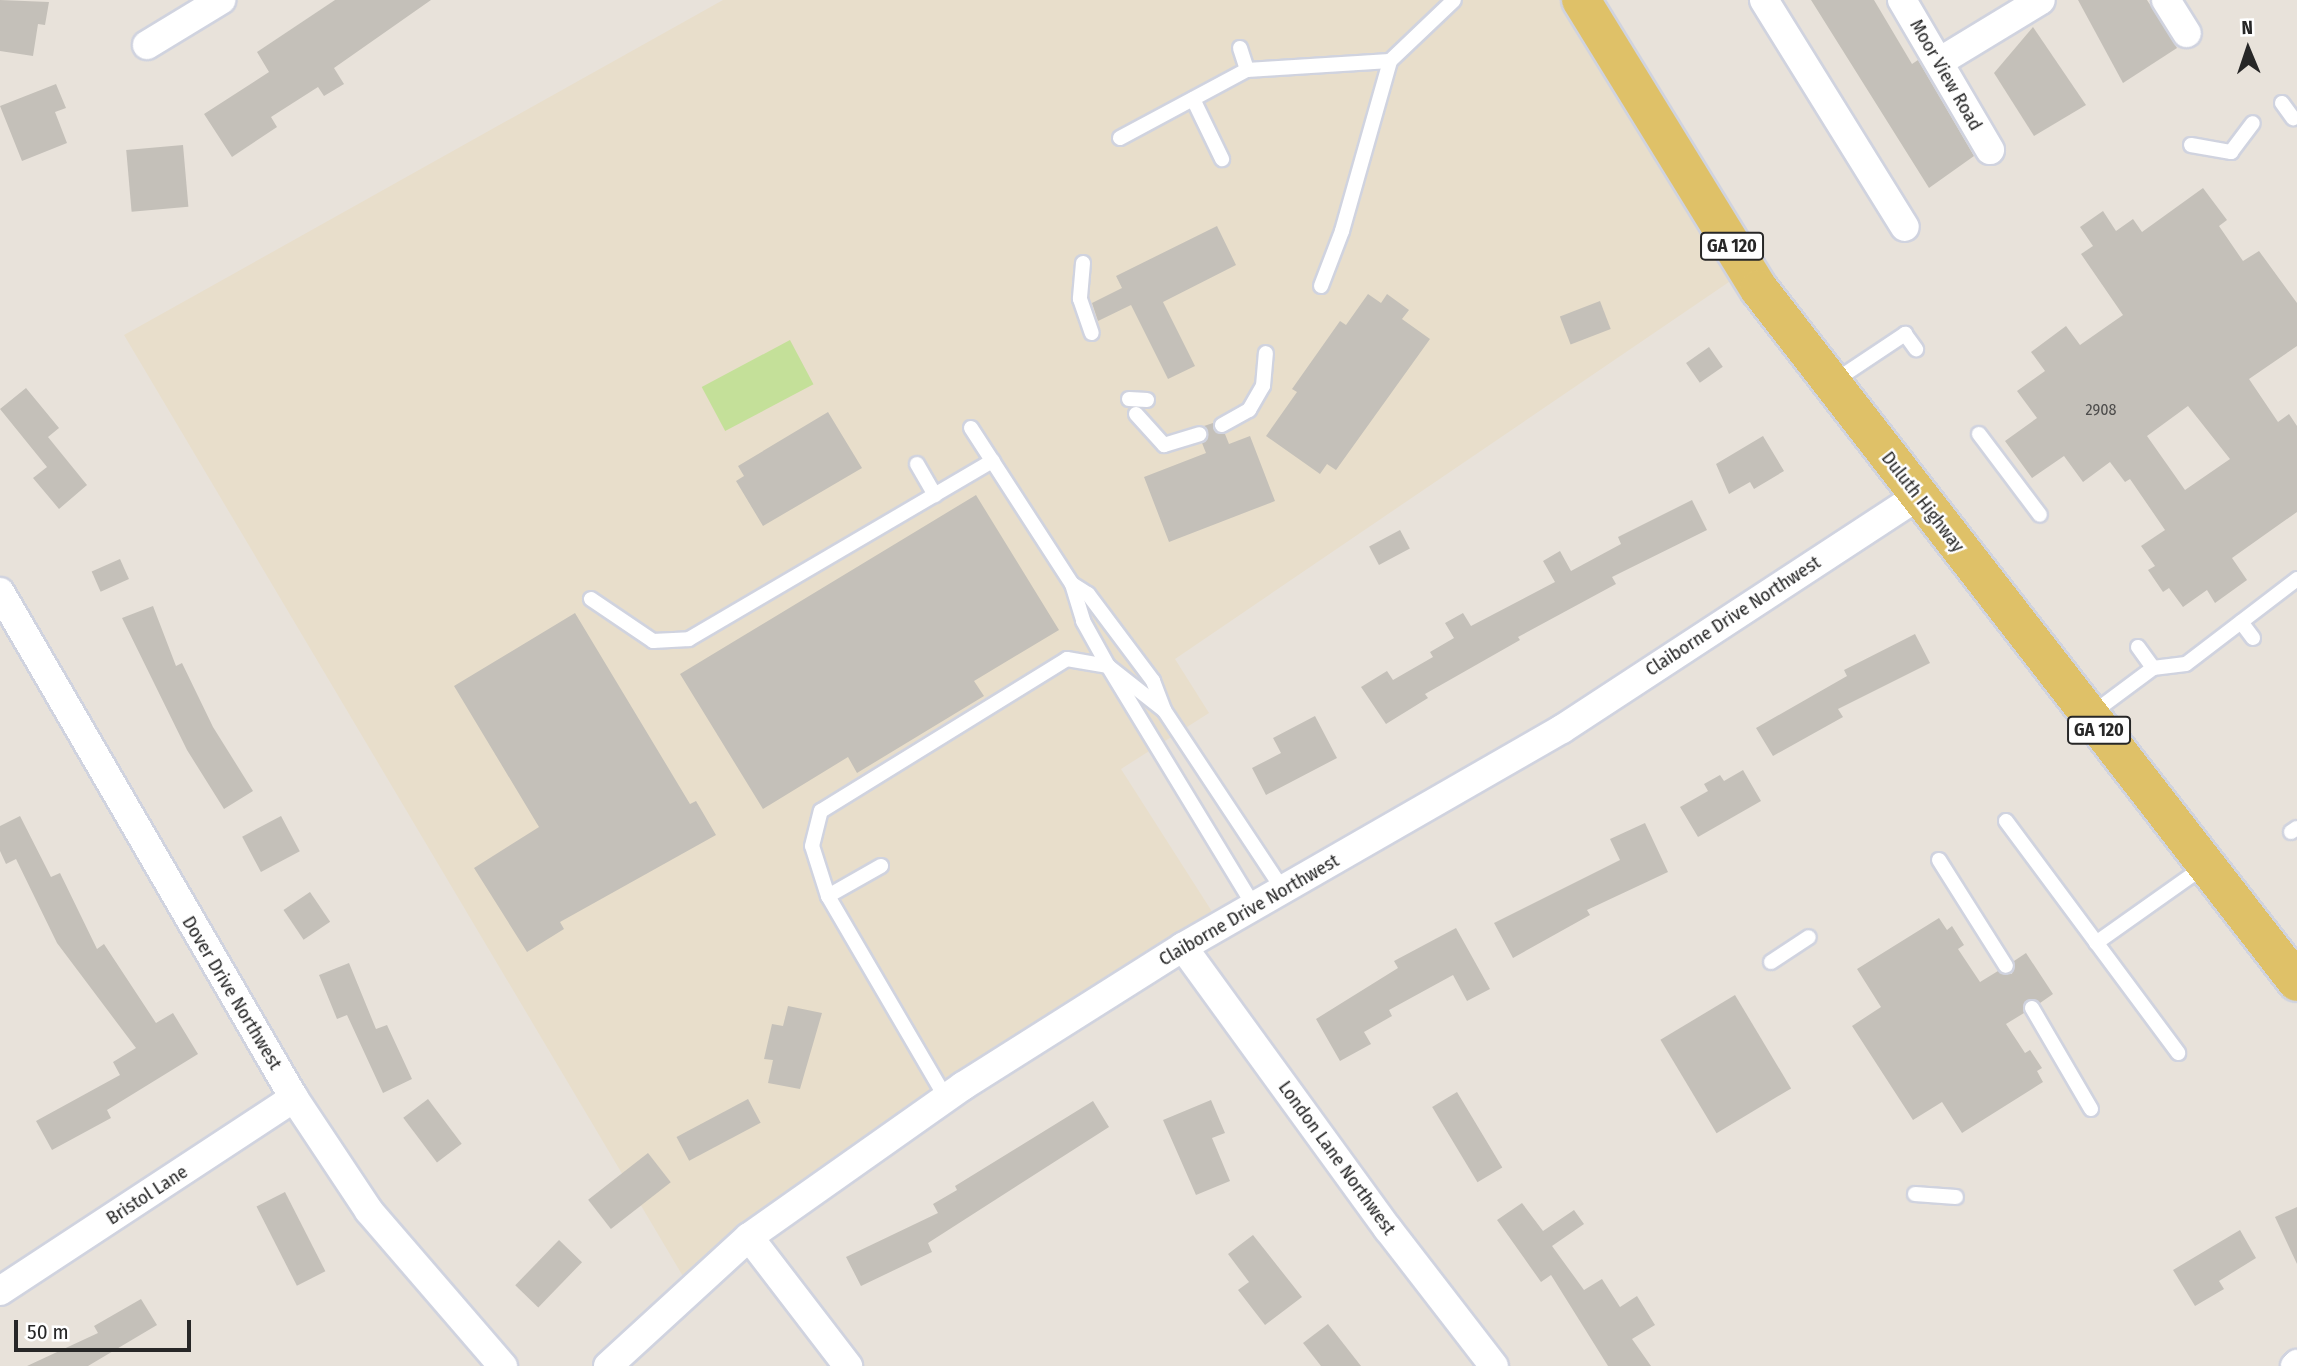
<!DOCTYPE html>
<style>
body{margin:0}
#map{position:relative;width:2297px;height:1366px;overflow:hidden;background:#e8e2da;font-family:"Fira Sans Condensed",sans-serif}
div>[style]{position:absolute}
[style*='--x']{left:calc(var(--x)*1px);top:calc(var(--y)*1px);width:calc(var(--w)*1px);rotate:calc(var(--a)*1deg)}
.education>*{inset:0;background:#e8decb}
.pitch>*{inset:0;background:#c4e099;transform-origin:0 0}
.building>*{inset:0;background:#c4c0b9;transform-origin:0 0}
.roads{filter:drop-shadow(2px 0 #d0d3df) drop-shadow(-2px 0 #d0d3df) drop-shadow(0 2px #d0d3df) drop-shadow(0 -2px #d0d3df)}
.lane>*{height:14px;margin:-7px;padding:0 7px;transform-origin:7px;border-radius:7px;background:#fff}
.street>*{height:28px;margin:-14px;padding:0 14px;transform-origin:14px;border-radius:14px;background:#fff}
.primary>*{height:38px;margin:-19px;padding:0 19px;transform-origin:19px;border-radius:19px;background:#dfc168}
span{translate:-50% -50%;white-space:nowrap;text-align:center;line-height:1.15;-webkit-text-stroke:5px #fff;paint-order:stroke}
.number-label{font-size:16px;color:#4e4d4c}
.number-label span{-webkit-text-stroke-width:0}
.shield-label span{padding:2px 5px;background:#fff;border:2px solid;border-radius:5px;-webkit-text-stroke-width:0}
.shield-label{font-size:18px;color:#272727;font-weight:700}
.street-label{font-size:19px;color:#272727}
.north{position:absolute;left:2213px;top:14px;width:70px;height:70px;-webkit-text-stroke:5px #fff;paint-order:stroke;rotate:358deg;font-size:19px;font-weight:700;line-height:28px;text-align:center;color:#272727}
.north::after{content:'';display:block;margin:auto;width:24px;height:32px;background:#272727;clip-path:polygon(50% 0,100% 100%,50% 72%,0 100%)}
.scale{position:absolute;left:14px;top:1320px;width:177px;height:32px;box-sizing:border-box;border:4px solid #272727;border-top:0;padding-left:9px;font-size:21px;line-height:24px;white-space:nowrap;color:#272727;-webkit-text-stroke:5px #fff;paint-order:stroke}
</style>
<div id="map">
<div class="education">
<i style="clip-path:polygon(723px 0,1564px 0,1751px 267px,1175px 659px,1209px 713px,1121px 769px,1218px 921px,687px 1283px,124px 335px)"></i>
</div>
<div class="pitch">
<i style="left:790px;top:340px;width:50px;height:100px;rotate:62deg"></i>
</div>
<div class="building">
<i style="clip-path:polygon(0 0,49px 2px,45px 25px,38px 24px,33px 56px,0 51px)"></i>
<i style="clip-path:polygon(335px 0,431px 0,334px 68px,344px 84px,324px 96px,318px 87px,271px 117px,277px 127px,232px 157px,204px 114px,269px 72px,257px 52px)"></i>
<i style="clip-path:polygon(1811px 0,1874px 0,1912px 64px,1918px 60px,1974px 156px,1929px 188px)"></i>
<i style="clip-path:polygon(2078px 0,2147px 0,2177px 48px,2123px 83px)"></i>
<i style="clip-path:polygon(2033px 27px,2086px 105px,2034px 136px,1994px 73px)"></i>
<i style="clip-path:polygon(56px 84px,66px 108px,55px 112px,67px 143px,22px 161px,0 106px)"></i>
<i style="left:183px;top:145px;width:62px;height:57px;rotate:85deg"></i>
<i style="clip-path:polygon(evenodd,2203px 188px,2227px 220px,2219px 226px,2243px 261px,2259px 251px,2297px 303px,2297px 346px,2249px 379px,2278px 422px,2289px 414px,2297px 426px,2297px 512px,2232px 558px,2247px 580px,2215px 603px,2207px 590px,2183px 607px,2169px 588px,2163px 592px,2148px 570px,2155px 566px,2141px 546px,2165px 530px,2130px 479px,2125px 482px,2110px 462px,2083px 482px,2064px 456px,2032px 478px,2005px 441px,2037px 418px,2017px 391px,2045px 371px,2031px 352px,2066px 326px,2080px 345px,2123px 315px,2081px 254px,2093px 246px,2080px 227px,2103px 211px,2116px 231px,2133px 219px,2142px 232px,2203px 188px,2188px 406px,2230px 459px,2185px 490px,2147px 436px,2188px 406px)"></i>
<i style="clip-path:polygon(1217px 226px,1236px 265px,1163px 302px,1195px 366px,1168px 379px,1131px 305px,1098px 321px,1092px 303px,1122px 288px,1116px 276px)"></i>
<i style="clip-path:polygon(1368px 294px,1381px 303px,1387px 294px,1409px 310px,1402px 319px,1430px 339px,1336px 470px,1327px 464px,1320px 474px,1266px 436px,1297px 392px,1292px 389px,1340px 321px,1346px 325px)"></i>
<i style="left:1600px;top:301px;width:30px;height:43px;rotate:69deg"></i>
<i style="left:1709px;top:347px;width:24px;height:28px;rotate:55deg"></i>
<i style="clip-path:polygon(26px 388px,59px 428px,48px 437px,87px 485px,59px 509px,33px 478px,47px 467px,0 409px)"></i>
<i style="clip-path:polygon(828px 412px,862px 468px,763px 526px,736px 481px,744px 476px,738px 466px)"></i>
<i style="clip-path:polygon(1213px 423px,1214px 430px,1225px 434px,1229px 444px,1250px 436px,1275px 501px,1169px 542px,1144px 477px,1206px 453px,1202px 443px,1208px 432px,1204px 426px)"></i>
<i style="clip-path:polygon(1763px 436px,1784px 471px,1754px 489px,1750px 482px,1729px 494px,1716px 464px)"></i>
<i style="clip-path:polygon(976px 495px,1059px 630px,974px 681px,984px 696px,857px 773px,848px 757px,763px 809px,680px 674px)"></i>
<i style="clip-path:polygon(1692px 500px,1707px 530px,1612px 577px,1616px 584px,1518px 637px,1520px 640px,1425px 694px,1428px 698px,1386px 724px,1361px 687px,1387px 671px,1393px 680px,1433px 657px,1430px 652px,1454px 638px,1445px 623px,1463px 613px,1471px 626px,1555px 582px,1543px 561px,1560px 551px,1571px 571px,1621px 544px,1618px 537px)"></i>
<i style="left:1400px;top:530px;width:21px;height:35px;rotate:62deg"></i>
<i style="left:120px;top:559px;width:22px;height:31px;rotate:66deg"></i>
<i style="clip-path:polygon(153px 606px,176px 666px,182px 663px,213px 727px,253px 791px,224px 809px,187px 750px,122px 618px)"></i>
<i style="clip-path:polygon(575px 613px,690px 804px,696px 801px,716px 835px,560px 922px,564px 929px,527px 952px,474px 868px,539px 827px,454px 686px)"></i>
<i style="clip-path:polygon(1915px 634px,1930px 663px,1838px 709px,1843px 717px,1773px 756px,1756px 728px,1847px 676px,1844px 670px)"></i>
<i style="clip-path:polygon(1315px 716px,1337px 758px,1266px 795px,1252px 768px,1281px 753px,1273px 738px)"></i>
<i style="clip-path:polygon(1743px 770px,1761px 801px,1698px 837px,1680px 807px,1708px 791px,1704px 784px,1720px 775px,1724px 781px)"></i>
<i style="clip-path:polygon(20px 816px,51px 877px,60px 873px,97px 949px,104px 944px,156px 1023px,173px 1013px,198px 1054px,107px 1110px,111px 1118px,52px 1150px,36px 1121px,120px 1075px,113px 1062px,136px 1048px,57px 943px,16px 859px,6px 864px,0 851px,0 826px)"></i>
<i style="left:281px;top:816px;width:40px;height:44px;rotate:62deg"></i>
<i style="clip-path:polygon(1645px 823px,1668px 872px,1587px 910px,1590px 915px,1513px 958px,1494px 923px,1620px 860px,1610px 839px)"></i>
<i style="left:310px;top:892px;width:36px;height:32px;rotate:56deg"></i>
<i style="clip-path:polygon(1939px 918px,1947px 930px,1952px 926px,1964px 945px,1958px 949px,1980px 982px,1998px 971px,2012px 974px,2014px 961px,2026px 953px,2053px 994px,2040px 1003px,2027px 1000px,2024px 1013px,2006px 1024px,2025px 1053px,2030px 1050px,2042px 1068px,2037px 1071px,2043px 1082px,1962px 1133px,1942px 1102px,1913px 1120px,1852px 1026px,1881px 1007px,1857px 969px)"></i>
<i style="clip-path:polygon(1456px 928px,1490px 989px,1467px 1001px,1453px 975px,1389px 1010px,1392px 1016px,1364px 1032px,1371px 1044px,1340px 1061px,1316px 1019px,1398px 968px,1394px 961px)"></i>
<i style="clip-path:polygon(349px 963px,376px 1029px,387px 1025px,412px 1079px,383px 1093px,347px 1015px,337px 1019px,319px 975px)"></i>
<i style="left:1735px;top:995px;width:109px;height:87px;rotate:59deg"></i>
<i style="clip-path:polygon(788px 1006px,822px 1013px,800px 1089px,768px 1083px,773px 1060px,764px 1059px,772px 1024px,783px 1026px)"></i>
<i style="left:1457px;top:1092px;width:88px;height:29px;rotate:59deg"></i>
<i style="left:428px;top:1099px;width:56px;height:31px;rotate:53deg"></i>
<i style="left:748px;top:1099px;width:27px;height:81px;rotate:62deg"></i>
<i style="clip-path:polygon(1211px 1100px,1225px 1133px,1212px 1138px,1230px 1181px,1196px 1195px,1163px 1120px)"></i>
<i style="clip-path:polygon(1093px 1101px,1109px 1127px,928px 1243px,932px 1252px,861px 1286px,846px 1257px,938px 1213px,933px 1204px,957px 1190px,955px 1186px)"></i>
<i style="left:648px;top:1153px;width:37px;height:76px;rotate:52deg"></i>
<i style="left:285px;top:1192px;width:89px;height:32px;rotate:63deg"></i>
<i style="clip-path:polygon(1522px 1203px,1543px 1231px,1574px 1210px,1584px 1224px,1552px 1246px,1584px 1290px,1602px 1279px,1620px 1307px,1637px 1296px,1655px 1325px,1632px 1339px,1651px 1366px,1608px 1366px,1551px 1275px,1541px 1282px,1497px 1220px)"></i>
<i style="clip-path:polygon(2297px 1207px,2297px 1264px,2275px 1217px)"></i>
<i style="clip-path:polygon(2240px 1230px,2256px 1258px,2219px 1281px,2224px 1289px,2195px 1306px,2173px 1270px)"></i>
<i style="clip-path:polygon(1253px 1235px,1302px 1297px,1265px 1325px,1238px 1290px,1249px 1282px,1228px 1254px)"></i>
<i style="left:559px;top:1240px;width:32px;height:63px;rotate:44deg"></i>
<i style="clip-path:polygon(141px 1299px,157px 1325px,88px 1366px,27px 1366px,98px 1333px,94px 1326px)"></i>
<i style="clip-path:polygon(1328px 1324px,1361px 1366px,1321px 1366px,1303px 1343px)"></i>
</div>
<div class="roads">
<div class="lane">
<i style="--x:1240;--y:48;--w:23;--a:72"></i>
<i style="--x:1193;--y:99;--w:67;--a:64.2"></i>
<i style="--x:2282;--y:103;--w:19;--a:54"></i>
<i style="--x:1120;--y:138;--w:144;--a:-28.2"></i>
<i style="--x:1247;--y:70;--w:143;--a:-3.6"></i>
<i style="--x:1390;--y:61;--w:88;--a:-43.6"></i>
<i style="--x:2191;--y:145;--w:41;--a:9.9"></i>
<i style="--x:2231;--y:152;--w:36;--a:-53"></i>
<i style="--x:1083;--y:263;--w:36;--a:95"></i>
<i style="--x:1080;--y:299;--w:36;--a:71"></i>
<i style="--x:1321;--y:286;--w:59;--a:-69.1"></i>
<i style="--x:1342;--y:231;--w:177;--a:-74.2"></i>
<i style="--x:1833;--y:382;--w:87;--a:-33.7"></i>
<i style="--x:1905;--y:334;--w:19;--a:54"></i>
<i style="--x:1129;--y:399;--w:18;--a:3"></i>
<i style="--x:1136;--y:414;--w:42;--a:47.9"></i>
<i style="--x:1164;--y:445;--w:37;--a:-17"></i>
<i style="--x:1222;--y:425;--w:31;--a:-29"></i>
<i style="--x:1249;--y:410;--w:28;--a:-60"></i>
<i style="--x:1263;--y:386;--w:33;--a:-85"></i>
<i style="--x:971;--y:428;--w:186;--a:57.1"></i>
<i style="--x:1072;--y:584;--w:39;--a:73"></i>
<i style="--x:1083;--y:621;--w:51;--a:60.9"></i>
<i style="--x:1108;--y:666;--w:281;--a:58.7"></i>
<i style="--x:1979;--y:434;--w:101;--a:53"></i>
<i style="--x:917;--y:464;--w:36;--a:60"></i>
<i style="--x:1072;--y:584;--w:19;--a:32"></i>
<i style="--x:1088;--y:594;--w:109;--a:53.2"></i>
<i style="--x:1153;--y:681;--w:31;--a:69"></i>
<i style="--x:1164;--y:710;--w:216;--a:56.5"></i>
<i style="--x:591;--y:599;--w:75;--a:34.1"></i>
<i style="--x:653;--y:641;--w:36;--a:-3"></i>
<i style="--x:689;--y:639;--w:352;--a:-30.4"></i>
<i style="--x:2241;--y:622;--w:20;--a:53"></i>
<i style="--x:2138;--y:647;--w:26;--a:54"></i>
<i style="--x:2090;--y:715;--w:79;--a:-36.7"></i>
<i style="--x:2153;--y:668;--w:33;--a:-7"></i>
<i style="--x:2186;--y:664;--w:140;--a:-37.4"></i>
<i style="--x:2006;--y:821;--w:289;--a:53.4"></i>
<i style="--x:2291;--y:832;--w:7;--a:-34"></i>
<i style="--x:1939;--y:860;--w:125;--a:57.7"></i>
<i style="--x:828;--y:896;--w:61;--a:-29.5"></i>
<i style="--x:2096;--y:943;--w:135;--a:-35.3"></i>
<i style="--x:1771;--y:962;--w:45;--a:-33.3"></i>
<i style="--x:2032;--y:1008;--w:117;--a:59.7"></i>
<i style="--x:946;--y:1098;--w:234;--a:-120.3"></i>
<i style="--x:828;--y:896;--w:52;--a:-107.7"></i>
<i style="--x:812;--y:846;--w:36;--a:-76"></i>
<i style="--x:821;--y:811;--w:289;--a:-31.7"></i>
<i style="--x:1067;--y:659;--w:42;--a:9.7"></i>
<i style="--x:1108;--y:666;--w:71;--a:38.2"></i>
<i style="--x:1915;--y:1194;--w:41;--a:4.2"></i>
</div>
<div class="street">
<i style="--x:1764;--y:0;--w:267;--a:58.2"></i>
<i style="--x:1902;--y:0;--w:174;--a:59.6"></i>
<i style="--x:2166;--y:0;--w:39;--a:58"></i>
<i style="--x:147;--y:45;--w:87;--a:-31.3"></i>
<i style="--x:1939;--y:62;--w:119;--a:-31.3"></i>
<i style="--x:0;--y:592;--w:585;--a:59.84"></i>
<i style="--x:294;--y:1098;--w:136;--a:56.4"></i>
<i style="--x:369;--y:1211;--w:205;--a:49.2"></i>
<i style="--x:1183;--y:947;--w:349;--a:54"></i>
<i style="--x:1388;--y:1229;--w:173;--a:52.3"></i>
<i style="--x:749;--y:1237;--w:163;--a:52.5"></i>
<i style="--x:0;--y:1291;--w:352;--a:-33.3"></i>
<i style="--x:608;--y:1366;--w:191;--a:-42.5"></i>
<i style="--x:749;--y:1237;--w:262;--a:-35.2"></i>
<i style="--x:963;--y:1086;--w:260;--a:-32.3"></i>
<i style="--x:1183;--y:947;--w:437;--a:-29.9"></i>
<i style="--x:1562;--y:729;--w:427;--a:-33.2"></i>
<i style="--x:2295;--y:1366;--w:3;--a:-45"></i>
</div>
<div class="primary">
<i style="--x:1581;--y:0;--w:339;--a:58.4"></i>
<i style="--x:1759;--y:289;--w:877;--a:52.18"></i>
</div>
</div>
<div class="number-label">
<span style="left:2101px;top:410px">2908</span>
</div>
<div class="shield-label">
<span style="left:1732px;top:246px">GA 120</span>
<span style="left:2099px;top:730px">GA 120</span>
</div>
<div class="street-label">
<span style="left:1946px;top:75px;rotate:60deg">Moor View Road</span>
<span style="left:1923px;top:502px;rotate:52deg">Duluth Highway</span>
<span style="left:1733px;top:616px;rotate:-33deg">Claiborne Drive Northwest</span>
<span style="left:1249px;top:910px;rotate:-30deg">Claiborne Drive Northwest</span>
<span style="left:232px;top:993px;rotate:59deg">Dover Drive Northwest</span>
<span style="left:1337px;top:1158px;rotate:54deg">London Lane Northwest</span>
<span style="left:147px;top:1195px;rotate:-33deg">Bristol Lane</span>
</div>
<div class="north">N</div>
<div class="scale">50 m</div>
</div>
